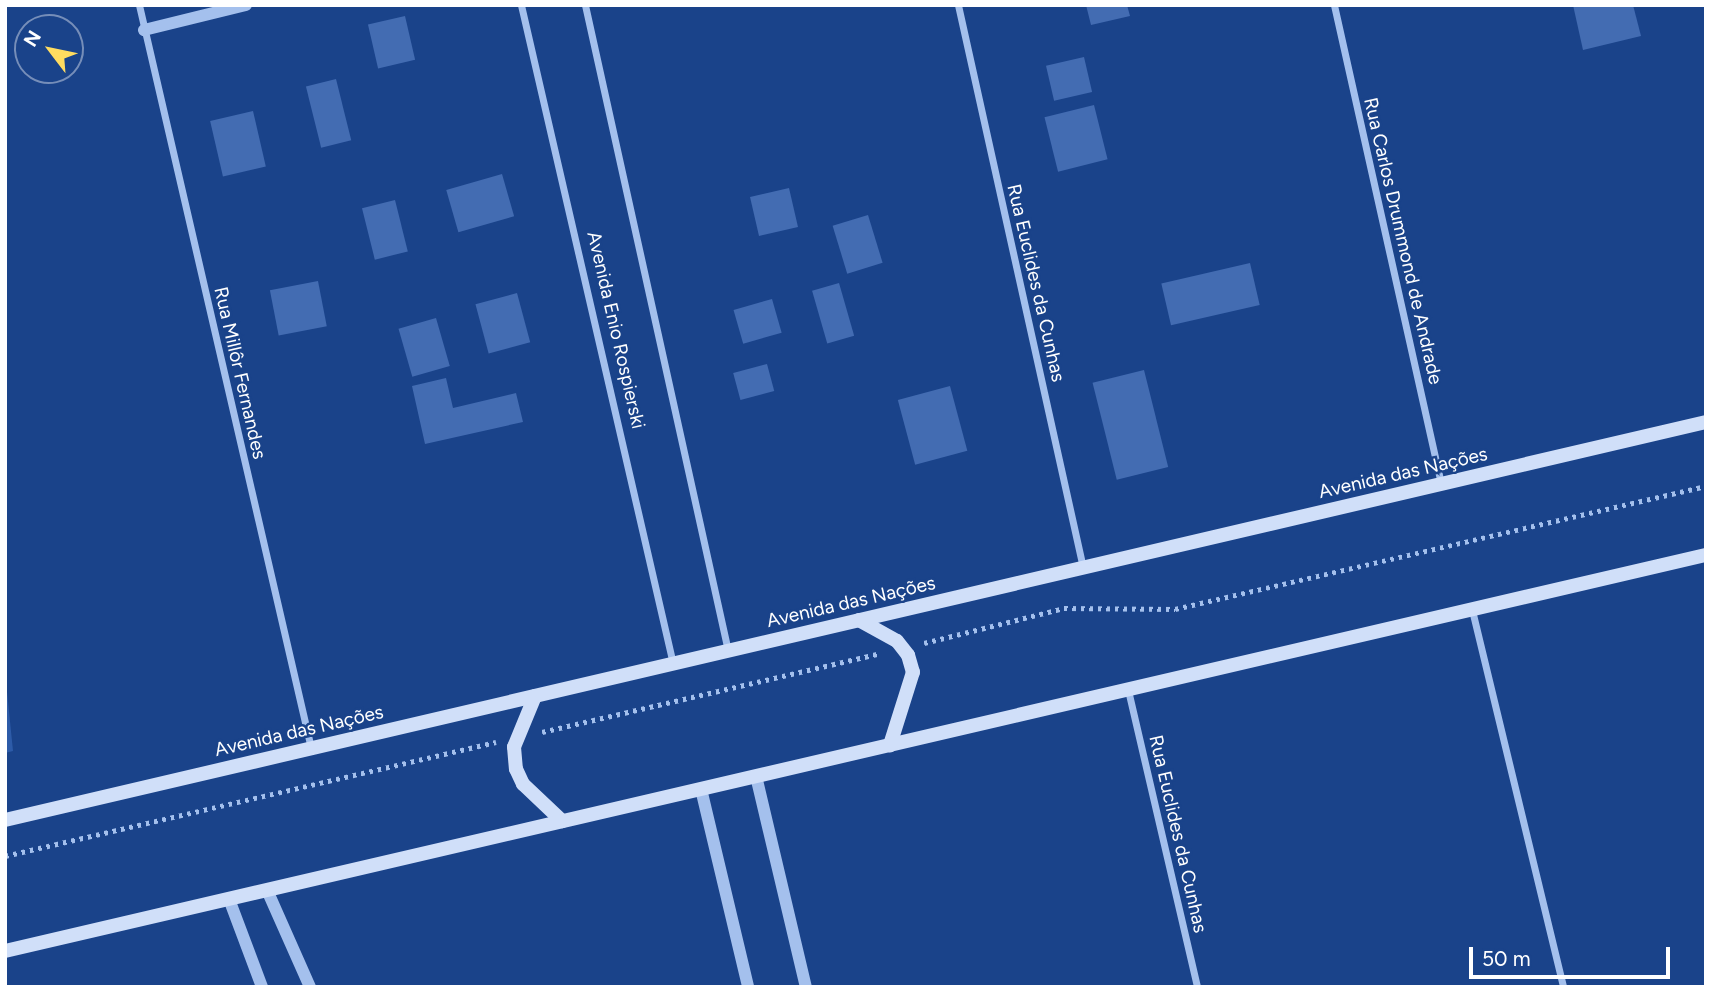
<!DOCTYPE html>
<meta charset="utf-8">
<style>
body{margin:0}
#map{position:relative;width:1711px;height:992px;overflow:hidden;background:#1a438a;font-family:Figtree,sans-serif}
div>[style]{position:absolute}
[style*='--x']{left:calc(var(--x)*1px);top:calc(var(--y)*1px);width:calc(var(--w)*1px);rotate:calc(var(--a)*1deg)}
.green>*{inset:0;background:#2d5ba8}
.building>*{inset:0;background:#436cb2;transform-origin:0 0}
.path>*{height:4.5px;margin-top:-2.25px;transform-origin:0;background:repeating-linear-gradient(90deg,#a4c0ed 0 3.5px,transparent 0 8.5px)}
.minor>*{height:7px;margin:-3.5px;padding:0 3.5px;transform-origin:3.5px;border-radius:3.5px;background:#a4c0ed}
.tertiary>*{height:12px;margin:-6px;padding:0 6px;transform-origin:6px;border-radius:6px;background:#a4c0ed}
.secondary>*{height:14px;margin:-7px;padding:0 7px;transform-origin:7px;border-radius:7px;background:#d0dff9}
span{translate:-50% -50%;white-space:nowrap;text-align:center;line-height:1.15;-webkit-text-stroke:5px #1a438a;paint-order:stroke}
.street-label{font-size:19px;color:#fff}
.frame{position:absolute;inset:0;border:7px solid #fff;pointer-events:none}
.north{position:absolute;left:14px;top:14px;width:70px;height:70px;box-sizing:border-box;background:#1a438a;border:2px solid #768eb9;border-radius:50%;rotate:302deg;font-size:19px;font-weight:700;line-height:28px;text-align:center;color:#fff}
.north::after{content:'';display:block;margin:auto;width:24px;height:32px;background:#ffdc60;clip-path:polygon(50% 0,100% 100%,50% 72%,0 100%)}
.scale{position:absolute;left:1469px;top:947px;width:201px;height:32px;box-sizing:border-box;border:4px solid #fff;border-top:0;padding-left:9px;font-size:21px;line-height:24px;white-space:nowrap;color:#fff;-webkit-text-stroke:5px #1a438a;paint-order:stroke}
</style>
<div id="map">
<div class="green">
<i style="clip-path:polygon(5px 672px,13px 751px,5px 753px)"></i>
</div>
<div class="building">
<i style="clip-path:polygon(1086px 5px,1127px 5px,1130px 16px,1091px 25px)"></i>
<i style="clip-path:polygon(1573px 5px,1633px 5px,1641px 36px,1583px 50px)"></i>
<i style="left:405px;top:16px;width:45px;height:38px;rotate:77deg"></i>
<i style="left:1084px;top:57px;width:36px;height:39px;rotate:77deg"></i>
<i style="left:336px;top:79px;width:63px;height:31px;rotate:76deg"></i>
<i style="left:1094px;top:105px;width:56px;height:51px;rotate:76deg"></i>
<i style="left:253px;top:111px;width:57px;height:44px;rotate:77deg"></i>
<i style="left:502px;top:174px;width:44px;height:58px;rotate:74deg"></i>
<i style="left:789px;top:188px;width:40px;height:40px;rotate:77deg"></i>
<i style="left:395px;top:200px;width:53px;height:34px;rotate:76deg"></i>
<i style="left:868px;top:215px;width:50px;height:37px;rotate:73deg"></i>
<i style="left:1250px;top:263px;width:43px;height:91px;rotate:77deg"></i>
<i style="left:318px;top:281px;width:46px;height:49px;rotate:79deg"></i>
<i style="left:839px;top:283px;width:55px;height:28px;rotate:74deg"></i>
<i style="left:517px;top:293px;width:51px;height:43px;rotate:75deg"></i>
<i style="left:772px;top:299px;width:35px;height:40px;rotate:74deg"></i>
<i style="left:436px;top:318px;width:50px;height:39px;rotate:74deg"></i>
<i style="left:767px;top:364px;width:28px;height:35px;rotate:75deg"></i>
<i style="left:1144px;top:370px;width:100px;height:53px;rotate:76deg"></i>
<i style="clip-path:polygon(446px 378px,453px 408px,516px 393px,523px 422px,425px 444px,412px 386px)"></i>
<i style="left:950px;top:386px;width:67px;height:54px;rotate:75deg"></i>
</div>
<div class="path">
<i style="--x:924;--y:643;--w:144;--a:-14"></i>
<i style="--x:1064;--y:608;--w:111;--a:0.5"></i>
<i style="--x:1175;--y:609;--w:545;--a:-13.04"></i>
<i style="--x:542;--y:732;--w:345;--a:-13.1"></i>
<i style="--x:5;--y:856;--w:504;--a:-13.07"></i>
</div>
<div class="minor">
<i style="--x:139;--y:5;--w:763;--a:76.97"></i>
<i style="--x:521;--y:5;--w:676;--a:77.01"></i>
<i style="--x:585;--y:5;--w:662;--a:77.52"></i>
<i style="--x:958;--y:5;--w:577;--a:77.48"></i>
<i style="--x:1334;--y:5;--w:491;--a:77.4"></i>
<i style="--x:1472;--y:610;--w:388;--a:76.4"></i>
<i style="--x:1128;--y:690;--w:305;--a:76.9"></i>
</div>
<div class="tertiary">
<i style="--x:144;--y:30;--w:105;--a:-13.8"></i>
<i style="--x:756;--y:776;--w:217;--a:76.7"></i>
<i style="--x:701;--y:789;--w:204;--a:76.6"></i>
<i style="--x:267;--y:890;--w:106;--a:66.1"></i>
<i style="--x:229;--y:899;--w:94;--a:69.4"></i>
</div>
<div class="secondary">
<i style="--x:859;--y:620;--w:43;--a:28.9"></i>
<i style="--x:897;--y:641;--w:18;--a:52"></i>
<i style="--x:908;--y:655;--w:18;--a:74"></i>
<i style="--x:913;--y:672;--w:77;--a:107.5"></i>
<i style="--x:535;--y:696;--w:55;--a:112.4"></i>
<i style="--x:514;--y:747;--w:22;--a:85"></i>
<i style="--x:516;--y:769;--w:17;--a:65"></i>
<i style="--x:523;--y:784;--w:54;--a:43.5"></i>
<i style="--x:5;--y:820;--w:1747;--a:-13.17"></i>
<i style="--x:5;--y:951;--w:1746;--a:-13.11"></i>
</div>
<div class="street-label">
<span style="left:1403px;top:241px;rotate:77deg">Rua Carlos Drummond de Andrade</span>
<span style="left:1036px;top:283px;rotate:77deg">Rua Euclides da Cunhas</span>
<span style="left:616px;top:330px;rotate:77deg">Avenida Enio Rospierski</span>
<span style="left:240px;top:373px;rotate:77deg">Rua Millôr Fernandes</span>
<span style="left:1403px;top:473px;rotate:-13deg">Avenida das Nações</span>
<span style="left:851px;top:602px;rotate:-13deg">Avenida das Nações</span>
<span style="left:299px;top:731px;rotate:-13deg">Avenida das Nações</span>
<span style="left:1178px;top:834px;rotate:77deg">Rua Euclides da Cunhas</span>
</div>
<div class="frame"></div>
<div class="north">N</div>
<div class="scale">50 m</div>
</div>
